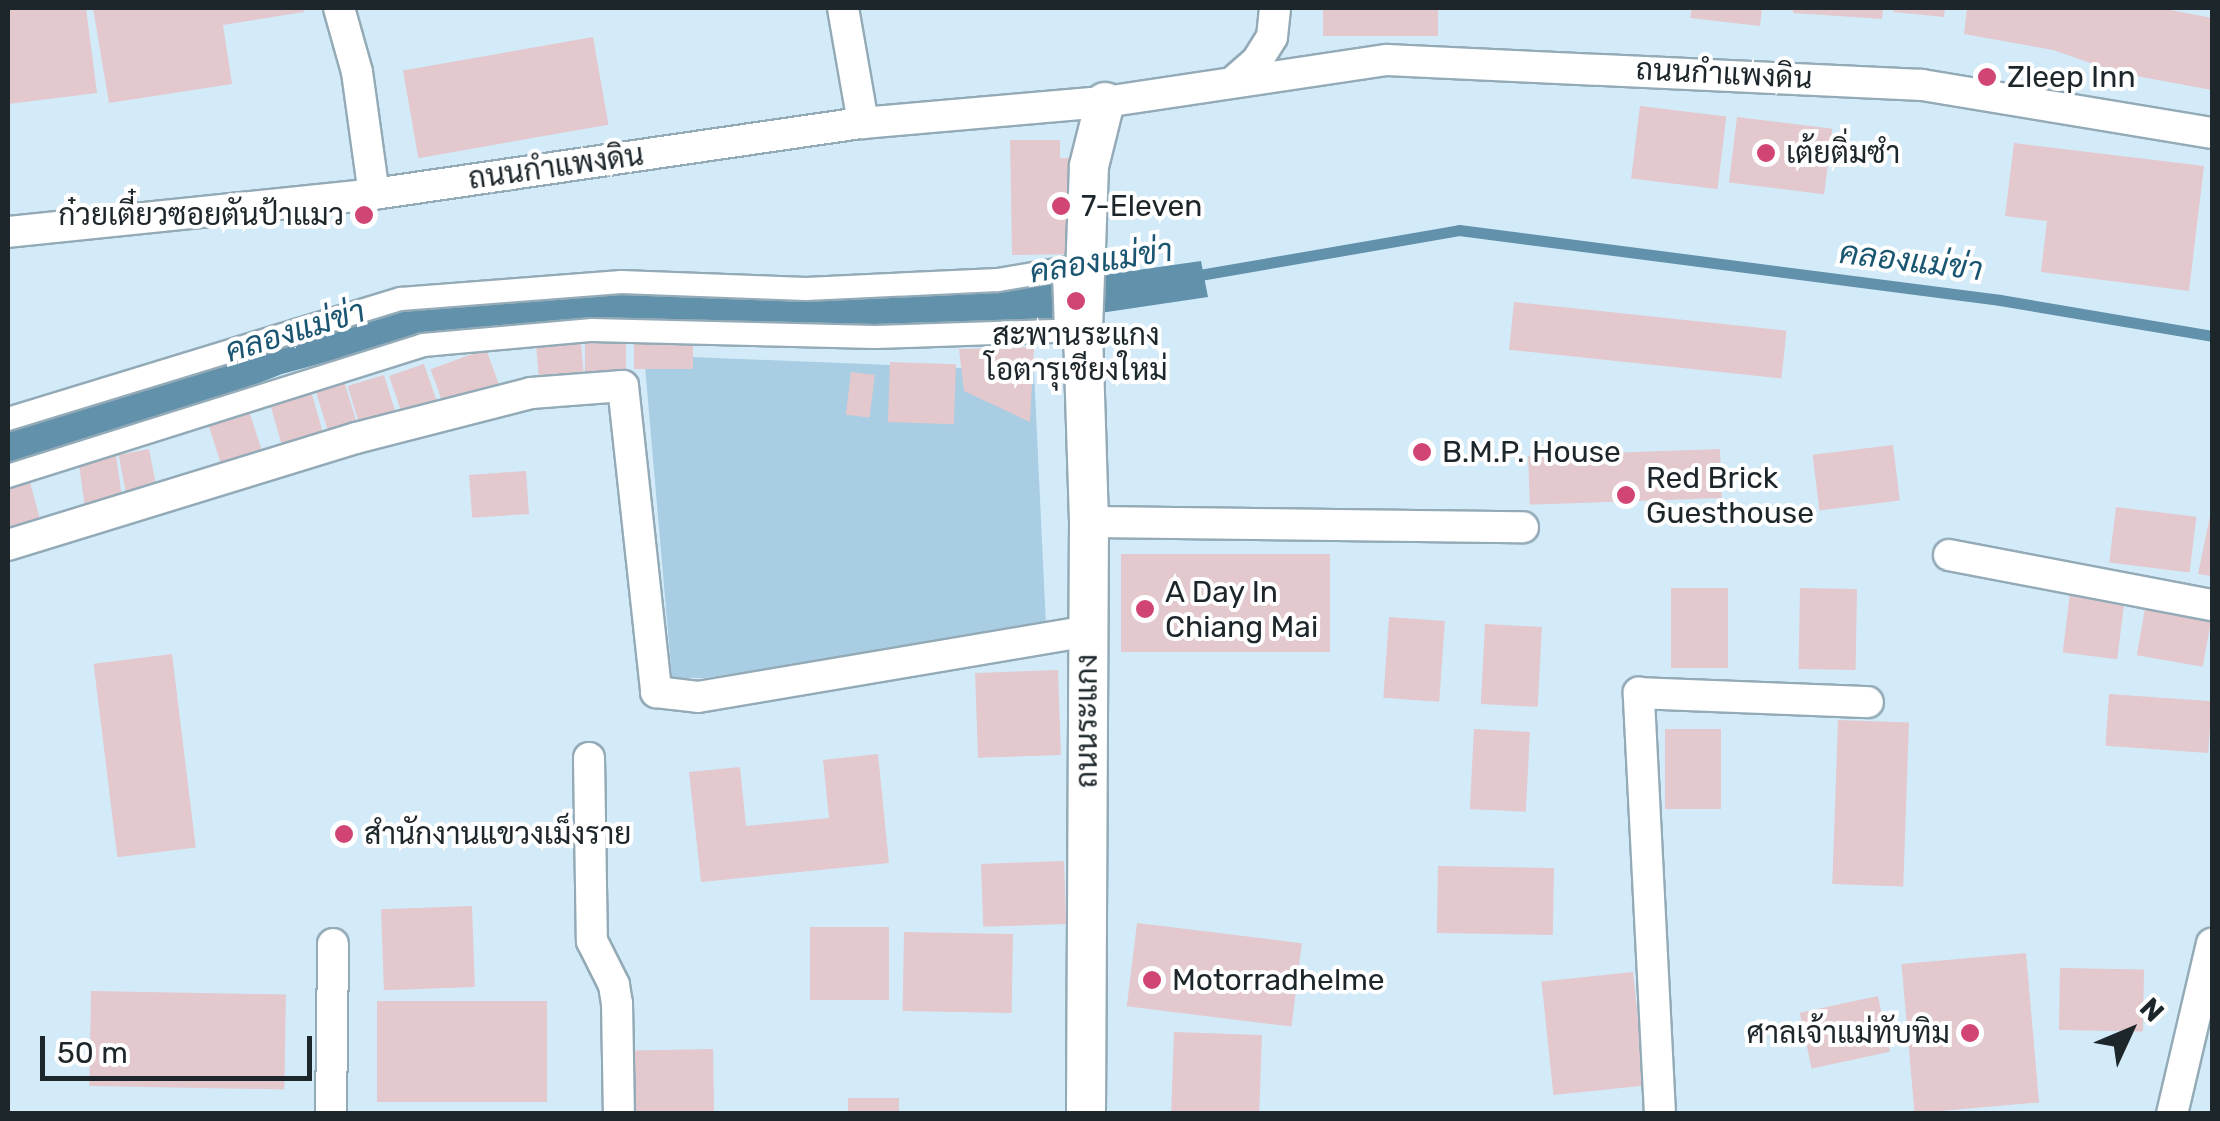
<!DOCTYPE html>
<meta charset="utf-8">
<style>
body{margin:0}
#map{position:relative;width:2220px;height:1121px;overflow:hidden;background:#d3ebf9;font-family:Rubik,Sarabun,sans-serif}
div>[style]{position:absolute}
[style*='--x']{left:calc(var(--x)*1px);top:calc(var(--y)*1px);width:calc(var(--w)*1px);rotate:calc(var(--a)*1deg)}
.green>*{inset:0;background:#a9cde2}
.water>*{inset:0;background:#6291ab}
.stream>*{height:11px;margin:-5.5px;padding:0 5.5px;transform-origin:5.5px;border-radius:5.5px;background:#6291ab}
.building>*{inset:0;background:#e3c8cd;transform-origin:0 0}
.roads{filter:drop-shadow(2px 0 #93aab7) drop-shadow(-2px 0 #93aab7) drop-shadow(0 2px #93aab7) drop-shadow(0 -2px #93aab7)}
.pedestrian>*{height:22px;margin:-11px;padding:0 11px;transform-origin:11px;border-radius:11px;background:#fff}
.minor>*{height:30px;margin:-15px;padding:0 15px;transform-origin:15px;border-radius:15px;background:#fff}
.tertiary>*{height:38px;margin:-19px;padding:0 19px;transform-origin:19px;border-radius:19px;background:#fff}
.dots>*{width:28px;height:28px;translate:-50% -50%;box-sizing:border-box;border:5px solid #fff;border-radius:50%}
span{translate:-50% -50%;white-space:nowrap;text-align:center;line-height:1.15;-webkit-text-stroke:8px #fff;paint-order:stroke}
.street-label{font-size:30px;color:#1d262b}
.poi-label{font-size:30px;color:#1d262b}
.left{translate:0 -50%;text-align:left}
.right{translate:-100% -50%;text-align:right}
.water-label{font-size:32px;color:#1a5672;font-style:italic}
.frame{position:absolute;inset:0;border:10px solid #1d262b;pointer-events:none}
.north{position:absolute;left:2080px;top:981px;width:100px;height:100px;-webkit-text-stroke:8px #fff;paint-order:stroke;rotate:46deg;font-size:28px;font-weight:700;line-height:40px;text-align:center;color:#1d262b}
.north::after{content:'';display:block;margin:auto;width:35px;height:45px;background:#1d262b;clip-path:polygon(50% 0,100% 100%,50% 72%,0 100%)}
.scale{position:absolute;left:40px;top:1036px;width:272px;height:45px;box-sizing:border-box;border:5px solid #1d262b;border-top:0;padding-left:12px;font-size:30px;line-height:35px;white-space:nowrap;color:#1d262b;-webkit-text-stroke:8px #fff;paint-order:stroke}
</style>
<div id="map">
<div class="green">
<i style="clip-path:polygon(644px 355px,1034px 371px,1046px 626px,704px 678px,672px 678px)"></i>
</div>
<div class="water">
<i style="clip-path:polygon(1201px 261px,1208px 297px,1000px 328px,407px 340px,282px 374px,176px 416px,8px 471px,8px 432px,402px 305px,620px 288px,997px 290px)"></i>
</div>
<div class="stream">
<i style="--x:1188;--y:277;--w:275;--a:-9.8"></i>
<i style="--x:1459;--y:230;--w:546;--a:7.37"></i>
<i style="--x:2000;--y:300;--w:215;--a:9.6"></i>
</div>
<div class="building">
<i style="clip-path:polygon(8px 8px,86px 8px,97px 93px,8px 104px)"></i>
<i style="clip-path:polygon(93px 8px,303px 8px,304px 12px,223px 25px,232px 84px,109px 103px)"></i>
<i style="left:1323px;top:8px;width:115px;height:28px"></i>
<i style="clip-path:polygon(1692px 8px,1762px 8px,1760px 26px,1690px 18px)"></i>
<i style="clip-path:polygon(1793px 8px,1883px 8px,1882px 19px,1793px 13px)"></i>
<i style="clip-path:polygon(1894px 8px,1945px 8px,1944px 17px,1893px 12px)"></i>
<i style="clip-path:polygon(1967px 8px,2160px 8px,2212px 18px,2212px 90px,2120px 73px,2053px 50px,1964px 34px)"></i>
<i style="left:593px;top:37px;width:89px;height:193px;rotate:80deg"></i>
<i style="left:1640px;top:106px;width:87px;height:73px;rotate:7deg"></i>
<i style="left:1737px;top:117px;width:96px;height:66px;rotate:7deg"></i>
<i style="clip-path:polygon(1010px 140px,1060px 140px,1060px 158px,1073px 158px,1074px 254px,1012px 255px)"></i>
<i style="clip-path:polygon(2014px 143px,2204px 166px,2189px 291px,2041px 272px,2047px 221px,2005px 216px)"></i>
<i style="left:1514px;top:302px;width:274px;height:48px;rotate:6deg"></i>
<i style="left:585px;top:336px;width:41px;height:39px"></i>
<i style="left:634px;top:336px;width:59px;height:33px"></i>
<i style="left:581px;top:343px;width:35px;height:45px;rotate:85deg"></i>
<i style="clip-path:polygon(1034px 347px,1030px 422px,964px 391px,959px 349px)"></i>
<i style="left:486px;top:349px;width:44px;height:59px;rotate:70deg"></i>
<i style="left:890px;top:362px;width:66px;height:60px;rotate:2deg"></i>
<i style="left:424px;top:364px;width:46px;height:37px;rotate:71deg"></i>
<i style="left:851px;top:372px;width:24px;height:43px;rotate:7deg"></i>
<i style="left:384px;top:375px;width:44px;height:38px;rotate:73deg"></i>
<i style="left:344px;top:381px;width:51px;height:30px;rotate:73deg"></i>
<i style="left:311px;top:391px;width:54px;height:43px;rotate:74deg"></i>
<i style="left:249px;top:411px;width:47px;height:43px;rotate:72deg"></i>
<i style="left:1893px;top:445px;width:56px;height:81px;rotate:83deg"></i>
<i style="left:149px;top:449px;width:48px;height:31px;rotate:79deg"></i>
<i style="left:1720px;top:449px;width:49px;height:192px;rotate:88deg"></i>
<i style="left:116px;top:455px;width:50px;height:38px;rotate:82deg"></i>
<i style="left:526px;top:471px;width:43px;height:57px;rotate:86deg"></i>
<i style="clip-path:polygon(30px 482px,41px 523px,8px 532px,8px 488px)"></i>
<i style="left:2116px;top:507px;width:81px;height:56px;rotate:7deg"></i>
<i style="clip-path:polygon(2211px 511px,2212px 511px,2212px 576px,2198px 574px)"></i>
<i style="left:1121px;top:554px;width:209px;height:98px"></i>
<i style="left:1671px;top:588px;width:57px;height:80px"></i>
<i style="left:1800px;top:588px;width:57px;height:81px;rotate:1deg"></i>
<i style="left:2070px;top:593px;width:55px;height:60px;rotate:7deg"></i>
<i style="left:2146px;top:603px;width:67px;height:53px;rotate:10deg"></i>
<i style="left:1389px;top:617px;width:56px;height:81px;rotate:4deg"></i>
<i style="left:1485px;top:624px;width:57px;height:80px;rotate:3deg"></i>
<i style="left:172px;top:654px;width:195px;height:79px;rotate:83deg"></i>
<i style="left:1058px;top:670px;width:85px;height:83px;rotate:88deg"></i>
<i style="left:2109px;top:694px;width:103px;height:52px;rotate:4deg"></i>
<i style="left:1838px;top:720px;width:71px;height:164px;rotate:2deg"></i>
<i style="left:1474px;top:729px;width:56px;height:80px;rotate:3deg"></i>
<i style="left:1665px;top:729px;width:56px;height:80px"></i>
<i style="clip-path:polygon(878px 754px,889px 863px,701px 882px,689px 772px,740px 767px,746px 826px,829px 818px,823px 760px)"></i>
<i style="left:1064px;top:861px;width:63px;height:83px;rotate:88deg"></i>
<i style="left:1438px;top:866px;width:116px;height:67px;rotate:1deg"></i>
<i style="left:472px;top:906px;width:81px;height:91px;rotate:88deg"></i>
<i style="left:1137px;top:923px;width:166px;height:84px;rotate:7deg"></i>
<i style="left:810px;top:927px;width:79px;height:73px"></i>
<i style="left:904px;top:932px;width:109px;height:79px;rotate:1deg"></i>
<i style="left:2026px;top:953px;width:150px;height:125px;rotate:85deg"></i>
<i style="left:2060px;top:968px;width:84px;height:62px;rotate:1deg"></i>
<i style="left:1633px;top:972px;width:114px;height:92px;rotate:84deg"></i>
<i style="left:91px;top:991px;width:195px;height:95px;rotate:1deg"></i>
<i style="left:1878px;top:996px;width:57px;height:80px;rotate:78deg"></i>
<i style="left:377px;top:1001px;width:170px;height:101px"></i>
<i style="left:1174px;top:1032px;width:88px;height:82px;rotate:2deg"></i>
<i style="left:713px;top:1049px;width:65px;height:79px;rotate:89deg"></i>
<i style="left:899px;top:1098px;width:16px;height:51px;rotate:90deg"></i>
</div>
<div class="roads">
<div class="pedestrian">
<i style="--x:1064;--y:271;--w:59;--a:88.1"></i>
<i style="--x:8;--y:419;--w:411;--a:-17"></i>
<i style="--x:401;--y:299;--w:221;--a:-4.4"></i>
<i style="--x:621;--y:282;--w:185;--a:2.2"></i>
<i style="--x:806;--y:289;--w:192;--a:-2.7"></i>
<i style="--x:998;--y:280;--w:90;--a:-9.6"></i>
<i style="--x:8;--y:476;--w:435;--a:-17.5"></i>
<i style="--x:423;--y:345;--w:170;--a:-5.1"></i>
<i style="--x:592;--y:330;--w:283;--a:1.4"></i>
<i style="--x:875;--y:337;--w:208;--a:-1.9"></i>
</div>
<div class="minor">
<i style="--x:339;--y:8;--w:66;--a:74.3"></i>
<i style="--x:357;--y:72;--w:123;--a:82.1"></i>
<i style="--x:843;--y:8;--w:117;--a:80.1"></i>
<i style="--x:1234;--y:81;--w:30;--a:-41"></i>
<i style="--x:1257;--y:61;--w:28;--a:-58"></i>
<i style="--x:1272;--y:37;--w:29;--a:-84"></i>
<i style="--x:8;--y:232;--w:368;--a:-5.9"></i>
<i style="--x:374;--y:194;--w:494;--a:-8.3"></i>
<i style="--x:863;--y:123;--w:243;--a:-5"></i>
<i style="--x:1105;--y:102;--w:285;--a:-8.5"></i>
<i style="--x:1387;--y:60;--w:536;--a:2.68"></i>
<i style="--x:1922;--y:85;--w:294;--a:9.4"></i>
<i style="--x:1089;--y:522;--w:434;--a:0.7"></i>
<i style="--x:8;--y:545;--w:364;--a:-17.1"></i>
<i style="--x:356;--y:438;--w:181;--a:-14.4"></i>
<i style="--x:531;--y:393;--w:92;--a:-4.4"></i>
<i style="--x:623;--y:386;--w:308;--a:83.8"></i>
<i style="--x:656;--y:692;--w:42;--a:6.8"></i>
<i style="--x:698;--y:697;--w:396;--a:-9.6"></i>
<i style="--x:1949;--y:555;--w:268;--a:10.8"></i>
<i style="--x:589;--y:758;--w:183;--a:89.1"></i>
<i style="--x:592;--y:941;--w:49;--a:63.4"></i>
<i style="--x:614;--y:985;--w:18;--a:81"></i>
<i style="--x:617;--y:1003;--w:111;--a:89"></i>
<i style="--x:331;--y:1114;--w:170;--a:-89.3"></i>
<i style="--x:1660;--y:1114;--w:422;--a:-92.9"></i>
<i style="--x:1639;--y:693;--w:229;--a:2.3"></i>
<i style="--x:2172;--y:1114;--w:175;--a:-76.8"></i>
</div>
<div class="tertiary">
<i style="--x:1086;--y:1114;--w:592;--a:-89.71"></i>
<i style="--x:1089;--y:522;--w:192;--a:-91.8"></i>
<i style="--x:1083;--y:330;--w:164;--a:-87.9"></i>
<i style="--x:1089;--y:166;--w:66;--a:-76"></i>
</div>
</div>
<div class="dots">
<i style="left:1987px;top:77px;background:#d14574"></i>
<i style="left:1766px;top:153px;background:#d14574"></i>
<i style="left:1061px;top:206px;background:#d14574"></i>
<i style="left:364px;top:215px;background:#d14574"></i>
<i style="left:1076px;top:301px;background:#d14574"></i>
<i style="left:1422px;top:452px;background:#d14574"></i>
<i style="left:1626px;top:495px;background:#d14574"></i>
<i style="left:1145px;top:609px;background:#d14574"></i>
<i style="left:344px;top:834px;background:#d14574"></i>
<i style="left:1152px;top:980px;background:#d14574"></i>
<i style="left:1970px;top:1033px;background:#d14574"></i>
</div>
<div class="street-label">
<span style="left:1724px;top:74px;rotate:3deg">ถนนกำแพงดิน</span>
<span style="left:556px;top:167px;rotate:-8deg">ถนนกำแพงดิน</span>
<span style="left:1087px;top:721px;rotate:-90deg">ถนนระแกง</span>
</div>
<div class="poi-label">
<span class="left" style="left:2007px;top:77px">Zleep Inn</span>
<span class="left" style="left:1786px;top:153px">เต้ยติ่มซำ</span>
<span class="left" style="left:1081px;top:206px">7-Eleven</span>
<span class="right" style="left:344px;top:215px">ก๋วยเตี๋ยวซอยตันป้าแมว</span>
<span style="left:1076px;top:352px">สะพานระแกง<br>โอตารุเชียงใหม่</span>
<span class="left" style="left:1442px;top:452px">B.M.P. House</span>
<span class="left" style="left:1646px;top:495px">Red Brick<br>Guesthouse</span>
<span class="left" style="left:1165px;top:609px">A Day In<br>Chiang Mai</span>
<span class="left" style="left:364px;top:834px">สำนักงานแขวงเม็งราย</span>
<span class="left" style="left:1172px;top:980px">Motorradhelme</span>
<span class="right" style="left:1950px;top:1033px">ศาลเจ้าแม่ทับทิม</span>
</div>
<div class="water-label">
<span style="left:1101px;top:261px;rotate:-9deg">คลองแม่ข่า</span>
<span style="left:1911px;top:261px;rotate:7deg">คลองแม่ข่า</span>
<span style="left:295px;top:331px;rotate:-17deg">คลองแม่ข่า</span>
</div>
<div class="frame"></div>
<div class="north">N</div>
<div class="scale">50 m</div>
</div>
